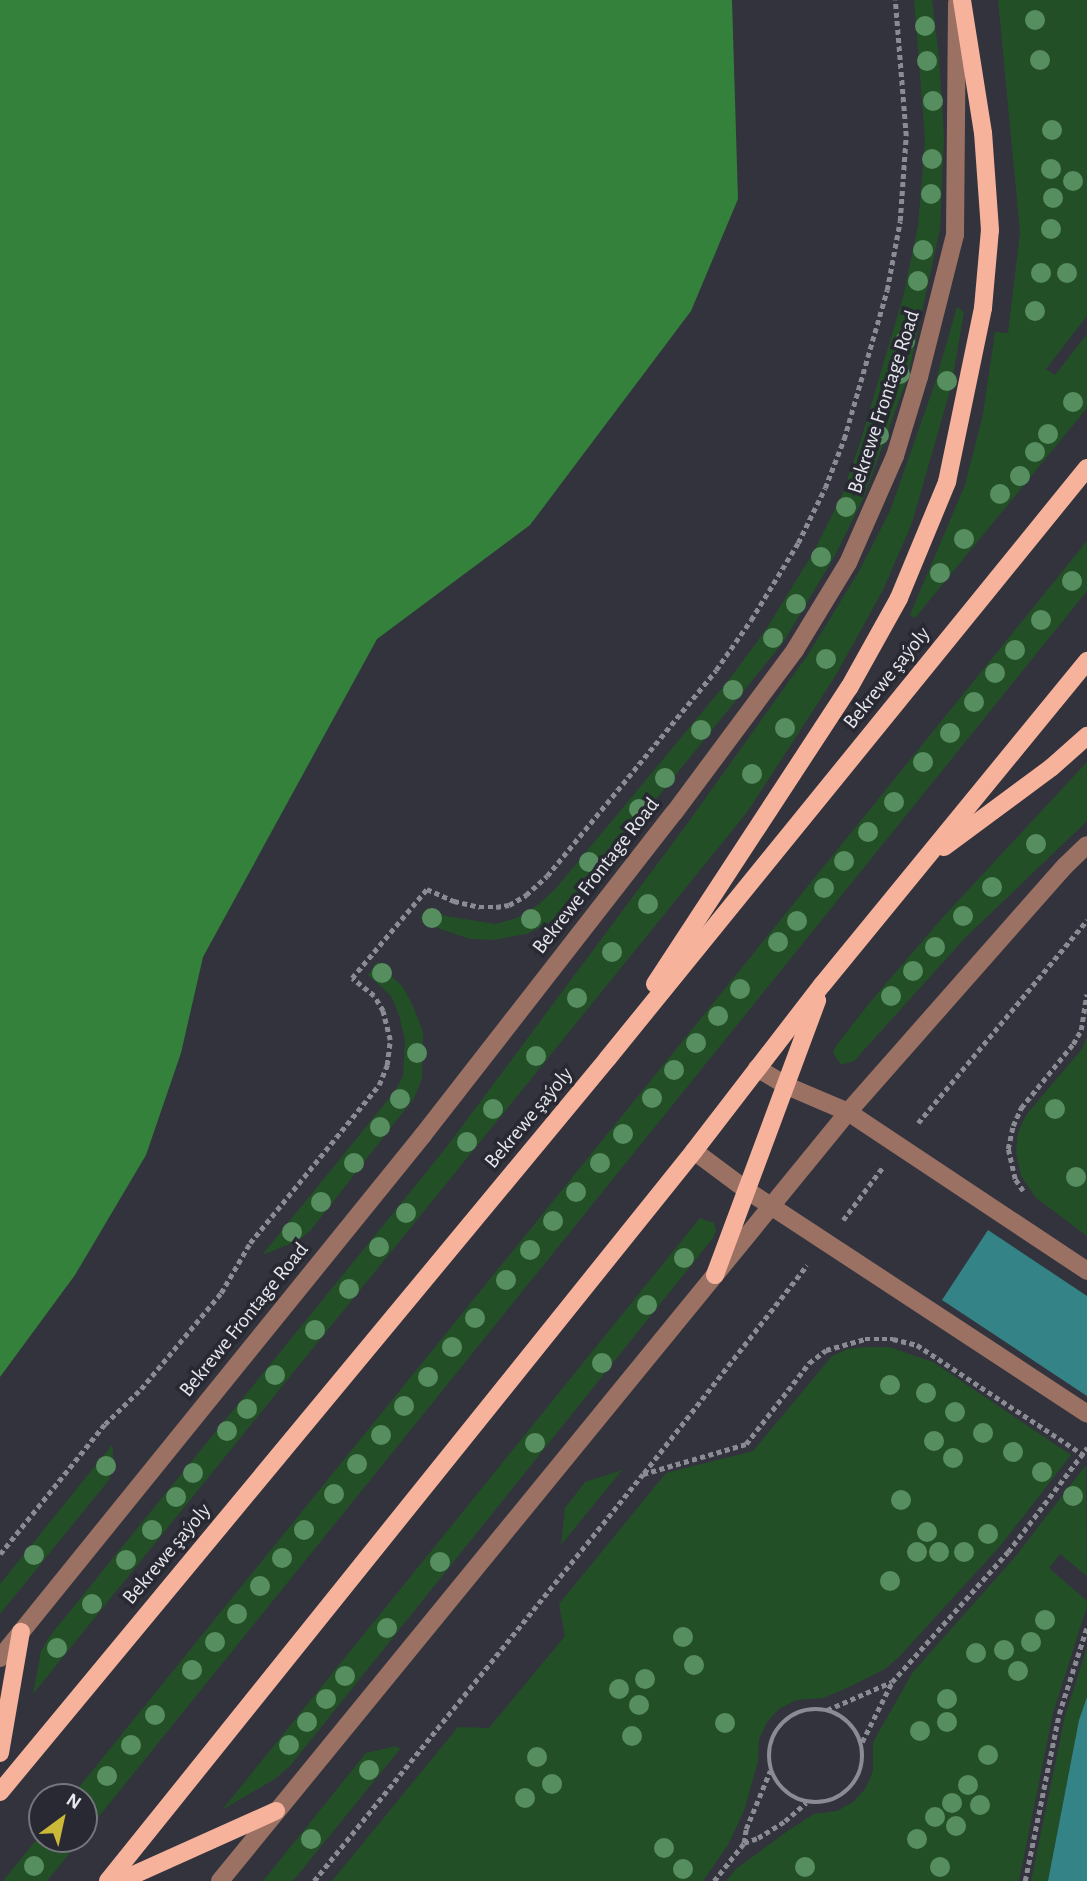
<!DOCTYPE html>
<meta charset="utf-8">
<style>
body{margin:0}
#map{position:relative;width:1087px;height:1881px;overflow:hidden;background:#32333d;font-family:"Alegreya Sans",sans-serif}
div>[style]{position:absolute}
[style*='--x']{left:calc(var(--x)*1px);top:calc(var(--y)*1px);width:calc(var(--w)*1px);rotate:calc(var(--a)*1deg)}
.green>*{inset:0;background:#234f27}
.forest>*{inset:0;background:#34813c}
.water>*{inset:0;background:#338387}
.path>*{height:4.5px;margin-top:-2.25px;transform-origin:0;background:repeating-linear-gradient(90deg,#8a8b93 0 5px,transparent 0 8.5px)}
.path>.ring{margin:-2.25px;padding:0;box-sizing:content-box;background:none;border:4.5px solid #8a8b93;border-radius:50%}
.minor>*{height:18px;margin:-9px;padding:0 9px;transform-origin:9px;border-radius:9px;background:#9b7163}
.major>*{height:18px;margin:-9px;padding:0 9px;transform-origin:9px;border-radius:9px;background:#f7b29b}
.trees>*{width:20px;height:20px;margin:-10px;border-radius:50%;background:#578e60}
span{translate:-50% -50%;white-space:nowrap;text-align:center;line-height:1.15;-webkit-text-stroke:7px #282932;paint-order:stroke}
.street-label{font-size:21px;color:#e7e8ee}
.north{position:absolute;left:28px;top:1783px;width:70px;height:70px;box-sizing:border-box;background:#282932;border:2px solid #74757d;border-radius:50%;rotate:33deg;font-size:19px;font-weight:700;line-height:28px;text-align:center;color:#e7e8ee}
.north::after{content:'';display:block;margin:auto;width:24px;height:32px;background:#cdb938;clip-path:polygon(50% 0,100% 100%,50% 72%,0 100%)}
</style>
<div id="map">
<div class="green">
<i style="clip-path:polygon(914px 0,932px 0,939px 57px,944px 137px,940px 229px,908px 376px,864px 497px,834px 557px,784px 641px,573px 902px,553px 920px,527px 934px,493px 940px,470px 939px,440px 929px,420px 918px,427px 908px,446px 916px,495px 924px,517px 918px,538px 905px,557px 887px,728px 681px,765px 631px,813px 553px,841px 497px,859px 446px,903px 297px,918px 226px,925px 140px)"></i>
<i style="clip-path:polygon(998px 0,1087px 0,1087px 316px,1046px 369px,1055px 375px,1087px 334px,1087px 408px,915px 618px,910px 615px,912px 610px,965px 485px,983px 414px,995px 332px,1008px 333px,1020px 232px)"></i>
<i style="clip-path:polygon(957px 307px,964px 312px,951px 387px,912px 523px,883px 590px,836px 675px,748px 811px,33px 1694px,41px 1651px,49px 1637px,445px 1149px,687px 824px,807px 656px,858px 573px,890px 511px,935px 383px)"></i>
<i style="clip-path:polygon(1087px 541px,1087px 591px,84px 1835px,84px 1797px,71px 1797px)"></i>
<i style="clip-path:polygon(1087px 762px,1087px 821px,965px 938px,854px 1061px,841px 1065px,833px 1053px,836px 1046px,871px 1001px,943px 917px)"></i>
<i style="clip-path:polygon(377px 962px,403px 987px,413px 1006px,423px 1032px,422px 1079px,414px 1098px,311px 1230px,298px 1241px,262px 1255px,395px 1091px,403px 1076px,405px 1040px,399px 1015px,391px 996px,368px 975px)"></i>
<i style="clip-path:polygon(1087px 1037px,1087px 1236px,1035px 1197px,1021px 1176px,1016px 1152px,1018px 1132px,1026px 1115px,1082px 1049px)"></i>
<i style="clip-path:polygon(700px 1218px,714px 1223px,716px 1231px,713px 1238px,290px 1766px,275px 1779px,222px 1810px)"></i>
<i style="clip-path:polygon(865px 1347px,889px 1347px,933px 1362px,1071px 1455px,1001px 1545px,898px 1658px,885px 1669px,847px 1688px,823px 1698px,796px 1700px,779px 1709px,767px 1722px,759px 1739px,758px 1761px,744px 1811px,728px 1845px,703px 1881px,332px 1881px,458px 1727px,489px 1728px,565px 1636px,559px 1604px,666px 1473px,753px 1451px,832px 1356px,848px 1349px)"></i>
<i style="clip-path:polygon(112px 1445px,114px 1464px,109px 1480px,0 1614px,0 1584px)"></i>
<i style="clip-path:polygon(1086px 1465px,1087px 1576px,1060px 1554px,1049px 1568px,1087px 1601px,1087px 1606px,1053px 1713px,1019px 1881px,726px 1881px,736px 1869px,789px 1830px,814px 1814px,837px 1811px,853px 1802px,865px 1789px,873px 1771px,873px 1742px,913px 1672px,1015px 1557px)"></i>
<i style="clip-path:polygon(622px 1470px,561px 1545px,565px 1508px,585px 1482px)"></i>
<i style="clip-path:polygon(1087px 1647px,1087px 1697px,1079px 1720px,1048px 1881px,1031px 1881px,1065px 1716px)"></i>
<i style="clip-path:polygon(396px 1746px,400px 1749px,293px 1881px,263px 1881px,366px 1753px)"></i>
<i style="clip-path:polygon(42px 1833px,42px 1839px,81px 1839px,47px 1881px,3px 1881px)"></i>
</div>
<div class="forest">
<i style="clip-path:polygon(0 0,732px 0,738px 199px,691px 311px,530px 525px,377px 639px,203px 957px,181px 1053px,146px 1155px,75px 1275px,0 1377px)"></i>
</div>
<div class="water">
<i style="clip-path:polygon(988px 1230px,1087px 1296px,1087px 1396px,942px 1300px)"></i>
<i style="clip-path:polygon(1087px 1697px,1087px 1881px,1048px 1881px,1079px 1720px)"></i>
</div>
<div class="path">
<i style="--x:918;--y:1123;--w:264;--a:-50.2"></i>
<i style="--x:1023;--y:1191;--w:14;--a:-124"></i>
<i style="--x:1015;--y:1179;--w:31;--a:-103"></i>
<i style="--x:1008;--y:1149;--w:24;--a:-78"></i>
<i style="--x:1013;--y:1126;--w:20;--a:-66"></i>
<i style="--x:1021;--y:1108;--w:82;--a:-50.9"></i>
<i style="--x:1073;--y:1044;--w:16;--a:-60"></i>
<i style="--x:1081;--y:1030;--w:36;--a:-81"></i>
<i style="--x:843;--y:1220;--w:65;--a:-53.1"></i>
<i style="--x:644;--y:1473;--w:264;--a:-51.9"></i>
<i style="--x:0;--y:1554;--w:167;--a:-51.1"></i>
<i style="--x:105;--y:1424;--w:50;--a:-44.2"></i>
<i style="--x:141;--y:1389;--w:125;--a:-50.2"></i>
<i style="--x:221;--y:1293;--w:58;--a:-59.9"></i>
<i style="--x:250;--y:1243;--w:204;--a:-50.8"></i>
<i style="--x:379;--y:1085;--w:22;--a:-68"></i>
<i style="--x:387;--y:1065;--w:25;--a:-83"></i>
<i style="--x:390;--y:1040;--w:30;--a:-104"></i>
<i style="--x:383;--y:1011;--w:17;--a:-121"></i>
<i style="--x:374;--y:996;--w:28;--a:-141"></i>
<i style="--x:352;--y:978;--w:116;--a:-49.9"></i>
<i style="--x:427;--y:889;--w:30;--a:24"></i>
<i style="--x:454;--y:901;--w:26;--a:13"></i>
<i style="--x:479;--y:907;--w:17;--a:0"></i>
<i style="--x:496;--y:907;--w:13;--a:-9"></i>
<i style="--x:509;--y:905;--w:20;--a:-30"></i>
<i style="--x:526;--y:895;--w:28;--a:-42"></i>
<i style="--x:547;--y:876;--w:266;--a:-50.6"></i>
<i style="--x:716;--y:670;--w:61;--a:-55"></i>
<i style="--x:751;--y:620;--w:90;--a:-58.6"></i>
<i style="--x:798;--y:543;--w:61;--a:-63.9"></i>
<i style="--x:825;--y:488;--w:53;--a:-68.8"></i>
<i style="--x:844;--y:439;--w:155;--a:-73.9"></i>
<i style="--x:887;--y:290;--w:70;--a:-79.3"></i>
<i style="--x:900;--y:221;--w:85;--a:-86"></i>
<i style="--x:906;--y:136;--w:136;--a:-94.6"></i>
<i class="ring" style="left:769px;top:1709px;width:89.5px;height:89.5px"></i>
<i style="--x:827;--y:1710;--w:70;--a:-23.6"></i>
<i style="--x:862;--y:1742;--w:67;--a:-63.4"></i>
<i style="--x:892;--y:1682;--w:174;--a:-48.3"></i>
<i style="--x:1008;--y:1552;--w:131;--a:-52.8"></i>
<i style="--x:744;--y:1843;--w:14;--a:-82"></i>
<i style="--x:746;--y:1829;--w:63;--a:-67.5"></i>
<i style="--x:314;--y:1881;--w:523;--a:-51.05"></i>
<i style="--x:643;--y:1474;--w:107;--a:-16.2"></i>
<i style="--x:746;--y:1444;--w:103;--a:-52.1"></i>
<i style="--x:809;--y:1363;--w:21;--a:-37"></i>
<i style="--x:826;--y:1350;--w:41;--a:-15.8"></i>
<i style="--x:865;--y:1339;--w:28;--a:0"></i>
<i style="--x:893;--y:1339;--w:25;--a:14"></i>
<i style="--x:917;--y:1345;--w:204;--a:33.4"></i>
<i style="--x:714;--y:1881;--w:48;--a:-51.7"></i>
<i style="--x:744;--y:1843;--w:15;--a:-20"></i>
<i style="--x:758;--y:1838;--w:32;--a:-32"></i>
<i style="--x:785;--y:1821;--w:28;--a:-41"></i>
<i style="--x:1025;--y:1881;--w:170;--a:-78.5"></i>
<i style="--x:1059;--y:1714;--w:91;--a:-72.2"></i>
</div>
<div class="minor">
<i style="--x:757;--y:1068;--w:35;--a:31"></i>
<i style="--x:787;--y:1086;--w:66;--a:23.1"></i>
<i style="--x:848;--y:1112;--w:287;--a:33.6"></i>
<i style="--x:694;--y:1151;--w:64;--a:36.7"></i>
<i style="--x:745;--y:1189;--w:409;--a:33.3"></i>
<i style="--x:0;--y:1658;--w:673;--a:-51.03"></i>
<i style="--x:423;--y:1135;--w:408;--a:-52.1"></i>
<i style="--x:674;--y:813;--w:203;--a:-53.4"></i>
<i style="--x:795;--y:650;--w:102;--a:-58.7"></i>
<i style="--x:848;--y:563;--w:117;--a:-66.3"></i>
<i style="--x:895;--y:456;--w:83;--a:-73.1"></i>
<i style="--x:919;--y:377;--w:146;--a:-75.8"></i>
<i style="--x:955;--y:235;--w:232;--a:-89.5"></i>
<i style="--x:220;--y:1881;--w:993;--a:-50.76"></i>
<i style="--x:848;--y:1112;--w:328;--a:-48.6"></i>
<i style="--x:1065;--y:866;--w:30;--a:-44"></i>
</div>
<div class="major">
<i style="--x:944;--y:847;--w:134;--a:-36.5"></i>
<i style="--x:1052;--y:767;--w:47;--a:-41.5"></i>
<i style="--x:655;--y:984;--w:354;--a:-56.8"></i>
<i style="--x:849;--y:688;--w:103;--a:-60.9"></i>
<i style="--x:899;--y:598;--w:126;--a:-67.5"></i>
<i style="--x:947;--y:482;--w:178;--a:-78.3"></i>
<i style="--x:983;--y:308;--w:78;--a:-84.9"></i>
<i style="--x:990;--y:230;--w:97;--a:-94.1"></i>
<i style="--x:983;--y:133;--w:135;--a:-99"></i>
<i style="--x:715;--y:1275;--w:293;--a:-69.6"></i>
<i style="--x:0;--y:1753;--w:123;--a:-80.2"></i>
<i style="--x:0;--y:1792;--w:953;--a:-50.36"></i>
<i style="--x:608;--y:1058;--w:760;--a:-50.93"></i>
<i style="--x:108;--y:1881;--w:936;--a:-51.24"></i>
<i style="--x:694;--y:1151;--w:210;--a:-52.4"></i>
<i style="--x:822;--y:985;--w:419;--a:-50.7"></i>
<i style="--x:120;--y:1881;--w:171;--a:-24.2"></i>
</div>
<div class="trees">
<i style="left:1035px;top:20px"></i>
<i style="left:925px;top:26px"></i>
<i style="left:1040px;top:60px"></i>
<i style="left:927px;top:61px"></i>
<i style="left:933px;top:101px"></i>
<i style="left:1052px;top:130px"></i>
<i style="left:932px;top:159px"></i>
<i style="left:1051px;top:169px"></i>
<i style="left:1073px;top:181px"></i>
<i style="left:931px;top:194px"></i>
<i style="left:1053px;top:198px"></i>
<i style="left:1051px;top:229px"></i>
<i style="left:923px;top:250px"></i>
<i style="left:1041px;top:273px"></i>
<i style="left:1067px;top:273px"></i>
<i style="left:918px;top:281px"></i>
<i style="left:1035px;top:311px"></i>
<i style="left:905px;top:341px"></i>
<i style="left:900px;top:374px"></i>
<i style="left:947px;top:381px"></i>
<i style="left:1073px;top:402px"></i>
<i style="left:1048px;top:434px"></i>
<i style="left:879px;top:435px"></i>
<i style="left:1035px;top:452px"></i>
<i style="left:1020px;top:476px"></i>
<i style="left:1000px;top:494px"></i>
<i style="left:846px;top:507px"></i>
<i style="left:964px;top:539px"></i>
<i style="left:821px;top:557px"></i>
<i style="left:940px;top:573px"></i>
<i style="left:1072px;top:581px"></i>
<i style="left:796px;top:604px"></i>
<i style="left:1041px;top:620px"></i>
<i style="left:773px;top:638px"></i>
<i style="left:1015px;top:650px"></i>
<i style="left:826px;top:659px"></i>
<i style="left:995px;top:673px"></i>
<i style="left:733px;top:690px"></i>
<i style="left:974px;top:702px"></i>
<i style="left:785px;top:728px"></i>
<i style="left:701px;top:730px"></i>
<i style="left:950px;top:733px"></i>
<i style="left:923px;top:762px"></i>
<i style="left:752px;top:774px"></i>
<i style="left:665px;top:778px"></i>
<i style="left:894px;top:802px"></i>
<i style="left:639px;top:809px"></i>
<i style="left:868px;top:832px"></i>
<i style="left:1036px;top:844px"></i>
<i style="left:844px;top:861px"></i>
<i style="left:589px;top:862px"></i>
<i style="left:992px;top:887px"></i>
<i style="left:824px;top:888px"></i>
<i style="left:648px;top:904px"></i>
<i style="left:963px;top:916px"></i>
<i style="left:432px;top:918px"></i>
<i style="left:531px;top:919px"></i>
<i style="left:797px;top:921px"></i>
<i style="left:778px;top:942px"></i>
<i style="left:935px;top:947px"></i>
<i style="left:612px;top:952px"></i>
<i style="left:913px;top:971px"></i>
<i style="left:382px;top:973px"></i>
<i style="left:740px;top:989px"></i>
<i style="left:891px;top:996px"></i>
<i style="left:577px;top:998px"></i>
<i style="left:718px;top:1016px"></i>
<i style="left:696px;top:1043px"></i>
<i style="left:417px;top:1053px"></i>
<i style="left:536px;top:1056px"></i>
<i style="left:674px;top:1070px"></i>
<i style="left:652px;top:1098px"></i>
<i style="left:400px;top:1099px"></i>
<i style="left:493px;top:1109px"></i>
<i style="left:1055px;top:1109px"></i>
<i style="left:380px;top:1127px"></i>
<i style="left:623px;top:1134px"></i>
<i style="left:467px;top:1142px"></i>
<i style="left:354px;top:1163px"></i>
<i style="left:600px;top:1163px"></i>
<i style="left:1076px;top:1177px"></i>
<i style="left:576px;top:1192px"></i>
<i style="left:321px;top:1202px"></i>
<i style="left:406px;top:1213px"></i>
<i style="left:553px;top:1221px"></i>
<i style="left:292px;top:1232px"></i>
<i style="left:379px;top:1247px"></i>
<i style="left:530px;top:1250px"></i>
<i style="left:684px;top:1258px"></i>
<i style="left:506px;top:1280px"></i>
<i style="left:349px;top:1289px"></i>
<i style="left:647px;top:1305px"></i>
<i style="left:475px;top:1318px"></i>
<i style="left:315px;top:1330px"></i>
<i style="left:452px;top:1347px"></i>
<i style="left:602px;top:1363px"></i>
<i style="left:275px;top:1375px"></i>
<i style="left:428px;top:1377px"></i>
<i style="left:890px;top:1385px"></i>
<i style="left:926px;top:1393px"></i>
<i style="left:404px;top:1406px"></i>
<i style="left:247px;top:1409px"></i>
<i style="left:955px;top:1412px"></i>
<i style="left:227px;top:1431px"></i>
<i style="left:983px;top:1433px"></i>
<i style="left:381px;top:1435px"></i>
<i style="left:934px;top:1441px"></i>
<i style="left:535px;top:1443px"></i>
<i style="left:1013px;top:1452px"></i>
<i style="left:953px;top:1458px"></i>
<i style="left:357px;top:1464px"></i>
<i style="left:106px;top:1466px"></i>
<i style="left:1042px;top:1472px"></i>
<i style="left:193px;top:1473px"></i>
<i style="left:334px;top:1494px"></i>
<i style="left:1073px;top:1496px"></i>
<i style="left:176px;top:1497px"></i>
<i style="left:901px;top:1500px"></i>
<i style="left:152px;top:1530px"></i>
<i style="left:304px;top:1530px"></i>
<i style="left:927px;top:1532px"></i>
<i style="left:988px;top:1534px"></i>
<i style="left:917px;top:1552px"></i>
<i style="left:939px;top:1552px"></i>
<i style="left:964px;top:1552px"></i>
<i style="left:34px;top:1555px"></i>
<i style="left:282px;top:1558px"></i>
<i style="left:126px;top:1560px"></i>
<i style="left:440px;top:1562px"></i>
<i style="left:890px;top:1581px"></i>
<i style="left:260px;top:1586px"></i>
<i style="left:92px;top:1604px"></i>
<i style="left:237px;top:1614px"></i>
<i style="left:1045px;top:1620px"></i>
<i style="left:387px;top:1628px"></i>
<i style="left:683px;top:1637px"></i>
<i style="left:215px;top:1642px"></i>
<i style="left:1031px;top:1642px"></i>
<i style="left:57px;top:1648px"></i>
<i style="left:1004px;top:1650px"></i>
<i style="left:976px;top:1653px"></i>
<i style="left:694px;top:1665px"></i>
<i style="left:192px;top:1670px"></i>
<i style="left:1018px;top:1671px"></i>
<i style="left:345px;top:1676px"></i>
<i style="left:645px;top:1679px"></i>
<i style="left:619px;top:1689px"></i>
<i style="left:326px;top:1699px"></i>
<i style="left:947px;top:1699px"></i>
<i style="left:639px;top:1705px"></i>
<i style="left:155px;top:1715px"></i>
<i style="left:307px;top:1722px"></i>
<i style="left:947px;top:1722px"></i>
<i style="left:725px;top:1723px"></i>
<i style="left:920px;top:1731px"></i>
<i style="left:632px;top:1736px"></i>
<i style="left:131px;top:1745px"></i>
<i style="left:289px;top:1745px"></i>
<i style="left:988px;top:1755px"></i>
<i style="left:537px;top:1757px"></i>
<i style="left:369px;top:1770px"></i>
<i style="left:107px;top:1776px"></i>
<i style="left:552px;top:1784px"></i>
<i style="left:968px;top:1785px"></i>
<i style="left:525px;top:1798px"></i>
<i style="left:952px;top:1803px"></i>
<i style="left:980px;top:1805px"></i>
<i style="left:935px;top:1817px"></i>
<i style="left:956px;top:1826px"></i>
<i style="left:311px;top:1839px"></i>
<i style="left:917px;top:1839px"></i>
<i style="left:664px;top:1848px"></i>
<i style="left:34px;top:1866px"></i>
<i style="left:805px;top:1867px"></i>
<i style="left:940px;top:1867px"></i>
<i style="left:683px;top:1869px"></i>
</div>
<div class="street-label">
<span style="left:884px;top:402px;rotate:-72deg">Bekrewe Frontage Road</span>
<span style="left:887px;top:678px;rotate:-51deg">Bekrewe şaýoly</span>
<span style="left:596px;top:876px;rotate:-52deg">Bekrewe Frontage Road</span>
<span style="left:529px;top:1118px;rotate:-50deg">Bekrewe şaýoly</span>
<span style="left:244px;top:1320px;rotate:-51deg">Bekrewe Frontage Road</span>
<span style="left:167px;top:1554px;rotate:-50deg">Bekrewe şaýoly</span>
</div>
<div class="north">N</div>
</div>
